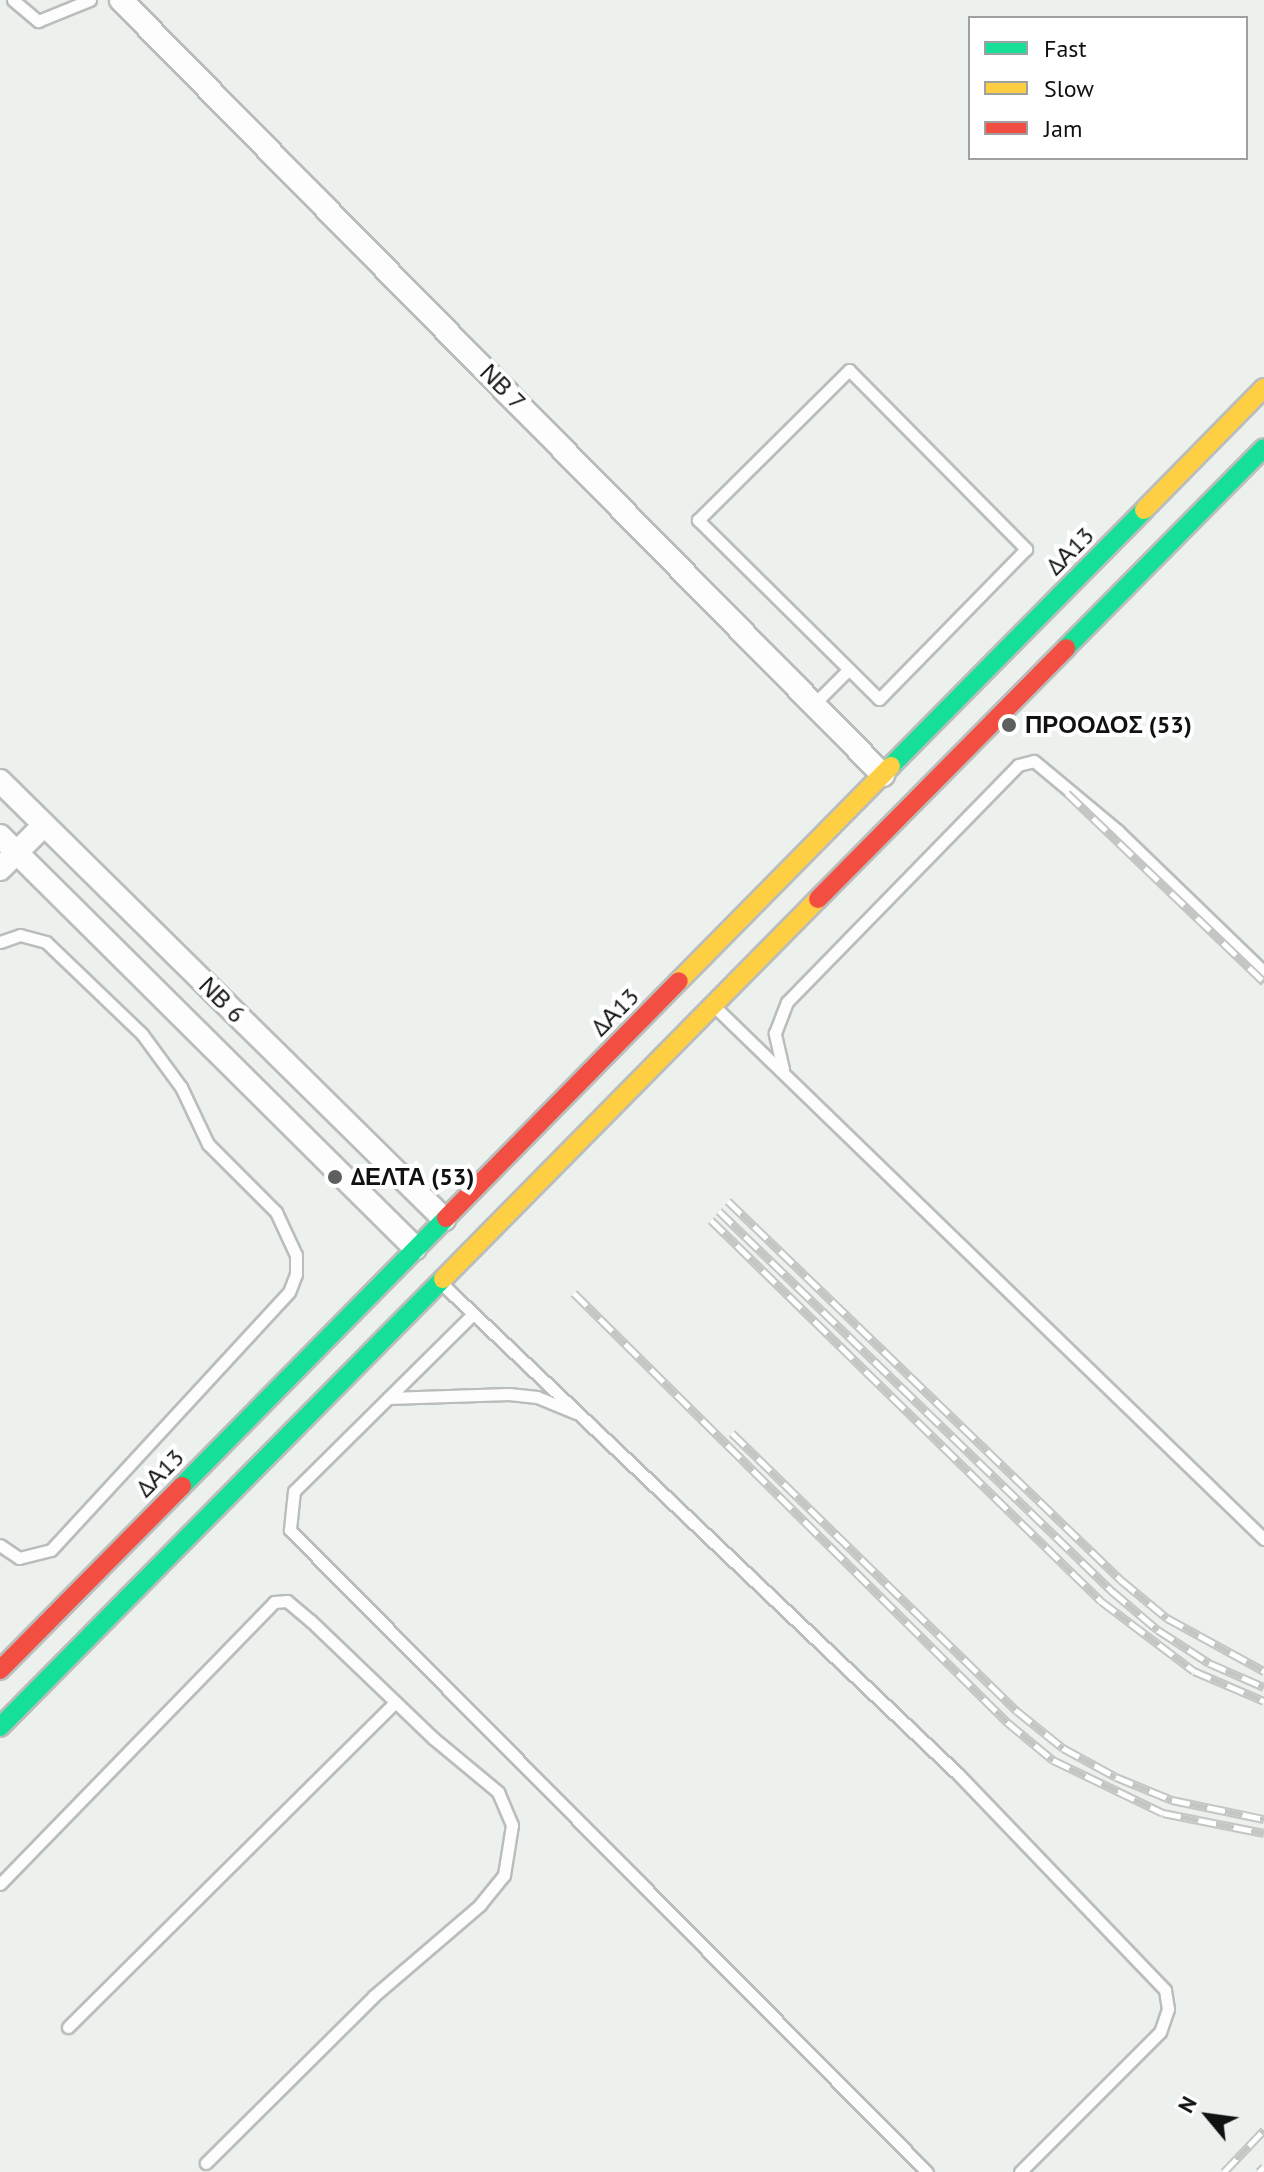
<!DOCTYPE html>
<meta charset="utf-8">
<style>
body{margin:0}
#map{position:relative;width:1264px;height:2172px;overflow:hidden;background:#ecf1ee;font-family:"PT Sans",sans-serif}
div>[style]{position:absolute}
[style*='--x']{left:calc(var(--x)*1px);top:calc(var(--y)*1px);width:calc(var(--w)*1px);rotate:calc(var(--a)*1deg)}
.roads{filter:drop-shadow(2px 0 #babdbb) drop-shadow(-2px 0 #babdbb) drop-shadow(0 2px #babdbb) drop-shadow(0 -2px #babdbb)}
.lane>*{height:11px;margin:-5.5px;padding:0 5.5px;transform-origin:5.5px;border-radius:5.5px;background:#fcfdfc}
.street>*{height:22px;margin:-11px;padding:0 11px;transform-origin:11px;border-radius:11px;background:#fcfdfc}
.fast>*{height:18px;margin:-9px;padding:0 9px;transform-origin:9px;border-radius:9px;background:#16e098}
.slow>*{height:18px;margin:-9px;padding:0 9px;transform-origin:9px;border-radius:9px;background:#ffcf43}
.jam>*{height:18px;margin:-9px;padding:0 9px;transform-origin:9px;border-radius:9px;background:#f24e42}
.rail>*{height:9px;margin-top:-4.5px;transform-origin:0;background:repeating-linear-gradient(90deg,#fff 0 18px,#c4c6c4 0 36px);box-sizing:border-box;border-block:2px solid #c4c6c4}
.dots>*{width:22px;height:22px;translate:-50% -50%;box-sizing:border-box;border:4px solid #fff;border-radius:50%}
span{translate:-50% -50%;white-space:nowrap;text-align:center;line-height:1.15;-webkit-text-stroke:8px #fff;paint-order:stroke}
.street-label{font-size:24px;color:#101211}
.poi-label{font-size:24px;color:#101211;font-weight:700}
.left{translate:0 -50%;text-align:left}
.legend{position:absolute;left:968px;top:16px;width:280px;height:144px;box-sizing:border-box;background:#fff;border:2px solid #9fa0a0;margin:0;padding:10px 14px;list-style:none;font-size:24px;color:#101211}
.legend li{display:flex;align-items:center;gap:16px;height:40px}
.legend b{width:40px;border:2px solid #9fa0a0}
.north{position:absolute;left:1168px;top:2076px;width:80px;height:80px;-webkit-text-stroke:6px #fff;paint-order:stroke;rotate:299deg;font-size:22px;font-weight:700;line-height:32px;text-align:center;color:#101211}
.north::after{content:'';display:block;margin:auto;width:28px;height:36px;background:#101211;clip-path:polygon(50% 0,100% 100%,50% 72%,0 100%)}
</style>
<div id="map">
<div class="roads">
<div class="lane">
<i style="--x:13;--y:0;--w:33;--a:40"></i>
<i style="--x:38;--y:21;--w:56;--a:-22"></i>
<i style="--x:849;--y:370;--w:252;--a:45.3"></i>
<i style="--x:1026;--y:549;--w:210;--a:134.4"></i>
<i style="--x:879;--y:699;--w:255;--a:-135.3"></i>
<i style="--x:698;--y:520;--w:213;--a:-44.8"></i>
<i style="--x:815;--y:703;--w:48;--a:-45"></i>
<i style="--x:0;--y:942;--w:21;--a:-19"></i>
<i style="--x:20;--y:935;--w:27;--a:15"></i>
<i style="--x:46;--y:942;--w:133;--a:43.8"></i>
<i style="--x:142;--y:1034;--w:66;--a:53.7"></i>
<i style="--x:181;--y:1087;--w:63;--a:64.7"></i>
<i style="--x:208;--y:1144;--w:96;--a:45"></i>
<i style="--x:276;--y:1212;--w:47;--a:65.1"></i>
<i style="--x:296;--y:1255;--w:19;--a:90"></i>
<i style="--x:296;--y:1274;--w:19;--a:111"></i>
<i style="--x:289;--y:1292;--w:351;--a:132.7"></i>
<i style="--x:51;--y:1550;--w:33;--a:166"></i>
<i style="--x:19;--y:1558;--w:23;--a:-146"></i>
<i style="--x:716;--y:1008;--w:763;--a:44.1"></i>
<i style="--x:783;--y:1069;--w:37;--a:-103"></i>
<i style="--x:775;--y:1033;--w:33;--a:-69"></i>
<i style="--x:787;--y:1002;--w:331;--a:-45.7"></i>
<i style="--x:1018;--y:765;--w:16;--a:-14"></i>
<i style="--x:1034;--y:761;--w:109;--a:39.8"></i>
<i style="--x:1118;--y:831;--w:203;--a:44"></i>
<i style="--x:440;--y:1282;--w:714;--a:43.53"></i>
<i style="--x:958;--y:1774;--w:299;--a:46.2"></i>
<i style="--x:1165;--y:1990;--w:19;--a:81"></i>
<i style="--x:1168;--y:2009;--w:24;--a:109"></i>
<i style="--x:1160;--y:2032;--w:198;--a:135"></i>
<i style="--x:472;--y:1315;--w:250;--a:135.3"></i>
<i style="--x:294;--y:1491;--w:39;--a:96"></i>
<i style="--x:290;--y:1530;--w:904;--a:45.22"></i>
<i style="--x:388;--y:1398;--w:121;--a:-1.9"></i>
<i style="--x:509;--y:1394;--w:28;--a:6"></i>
<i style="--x:537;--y:1397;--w:42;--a:22.3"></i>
<i style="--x:0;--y:1884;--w:393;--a:-45.8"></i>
<i style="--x:274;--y:1602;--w:13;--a:-4"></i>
<i style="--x:287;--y:1601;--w:31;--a:40"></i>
<i style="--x:311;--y:1621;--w:169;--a:43.8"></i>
<i style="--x:433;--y:1738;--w:85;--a:39.7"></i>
<i style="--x:498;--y:1792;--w:36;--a:67"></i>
<i style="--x:512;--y:1825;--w:51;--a:99.1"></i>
<i style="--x:504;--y:1875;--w:38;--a:129"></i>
<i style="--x:480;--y:1905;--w:140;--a:139.4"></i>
<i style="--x:374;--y:1996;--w:237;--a:135.2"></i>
<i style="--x:68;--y:2027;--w:461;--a:-44.8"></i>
</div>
<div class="street">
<i style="--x:121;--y:0;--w:1087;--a:45.48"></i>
<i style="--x:0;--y:781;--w:624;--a:44.61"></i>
<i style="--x:0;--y:836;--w:585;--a:44.79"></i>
<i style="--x:0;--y:869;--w:62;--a:-45"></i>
</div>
<div class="fast">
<i style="--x:1066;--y:648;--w:281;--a:-45.3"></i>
<i style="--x:891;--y:766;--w:360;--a:-45.3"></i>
<i style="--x:182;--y:1486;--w:376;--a:-45.4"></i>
<i style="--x:0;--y:1727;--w:630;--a:-45.32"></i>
</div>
<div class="slow">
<i style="--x:1144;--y:510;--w:171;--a:-45.5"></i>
<i style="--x:679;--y:981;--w:302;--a:-45.4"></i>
<i style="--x:443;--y:1279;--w:534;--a:-45.38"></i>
</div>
<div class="jam">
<i style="--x:818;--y:899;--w:353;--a:-45.3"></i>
<i style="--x:446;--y:1218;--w:332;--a:-45.5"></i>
<i style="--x:0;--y:1670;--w:259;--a:-45.3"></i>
</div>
</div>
<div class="rail">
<i style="--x:1067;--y:793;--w:273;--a:43.8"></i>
<i style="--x:728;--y:1201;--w:546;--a:43.96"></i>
<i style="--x:1121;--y:1580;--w:60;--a:39.6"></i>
<i style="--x:1167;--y:1618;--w:111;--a:28.7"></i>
<i style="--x:719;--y:1211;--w:547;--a:44.04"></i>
<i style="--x:1112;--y:1591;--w:60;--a:40.3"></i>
<i style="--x:1158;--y:1630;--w:61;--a:32.9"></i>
<i style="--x:1209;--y:1663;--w:60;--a:23.6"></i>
<i style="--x:711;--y:1220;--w:545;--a:44.33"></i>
<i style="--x:1101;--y:1601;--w:116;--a:37"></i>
<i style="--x:1194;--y:1671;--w:76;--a:23.2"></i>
<i style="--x:574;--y:1293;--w:610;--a:44.73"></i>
<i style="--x:1007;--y:1722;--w:60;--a:39.6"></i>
<i style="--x:1053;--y:1760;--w:122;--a:25.7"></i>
<i style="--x:1163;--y:1813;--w:103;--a:11.2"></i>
<i style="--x:732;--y:1433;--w:398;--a:44.3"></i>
<i style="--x:1017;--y:1711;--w:59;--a:38.8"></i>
<i style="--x:1063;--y:1748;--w:60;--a:28.7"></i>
<i style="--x:1116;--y:1777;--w:61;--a:22.3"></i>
<i style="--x:1172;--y:1800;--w:94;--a:11.7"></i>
<i style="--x:1224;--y:2172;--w:58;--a:-46.4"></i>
<i style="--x:1259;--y:2172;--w:7;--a:-45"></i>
</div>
<div class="dots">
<i style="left:1009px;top:725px;background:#5d605e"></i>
<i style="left:335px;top:1177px;background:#5d605e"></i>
</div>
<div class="street-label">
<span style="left:503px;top:387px;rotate:45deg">ΝΒ 7</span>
<span style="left:1070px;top:551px;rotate:-45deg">ΔΑ13</span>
<span style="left:222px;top:1000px;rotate:45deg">ΝΒ 6</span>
<span style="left:615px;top:1012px;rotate:-45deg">ΔΑ13</span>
<span style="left:160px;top:1473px;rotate:-45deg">ΔΑ13</span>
</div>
<div class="poi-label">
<span class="left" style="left:1025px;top:725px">ΠΡΟΟΔΟΣ (53)</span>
<span class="left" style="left:351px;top:1177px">ΔΕΛΤΑ (53)</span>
</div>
<ul class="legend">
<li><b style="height:10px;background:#16e098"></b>Fast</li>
<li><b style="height:10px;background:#ffcf43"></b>Slow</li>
<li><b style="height:10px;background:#f24e42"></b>Jam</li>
</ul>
<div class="north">N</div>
</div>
